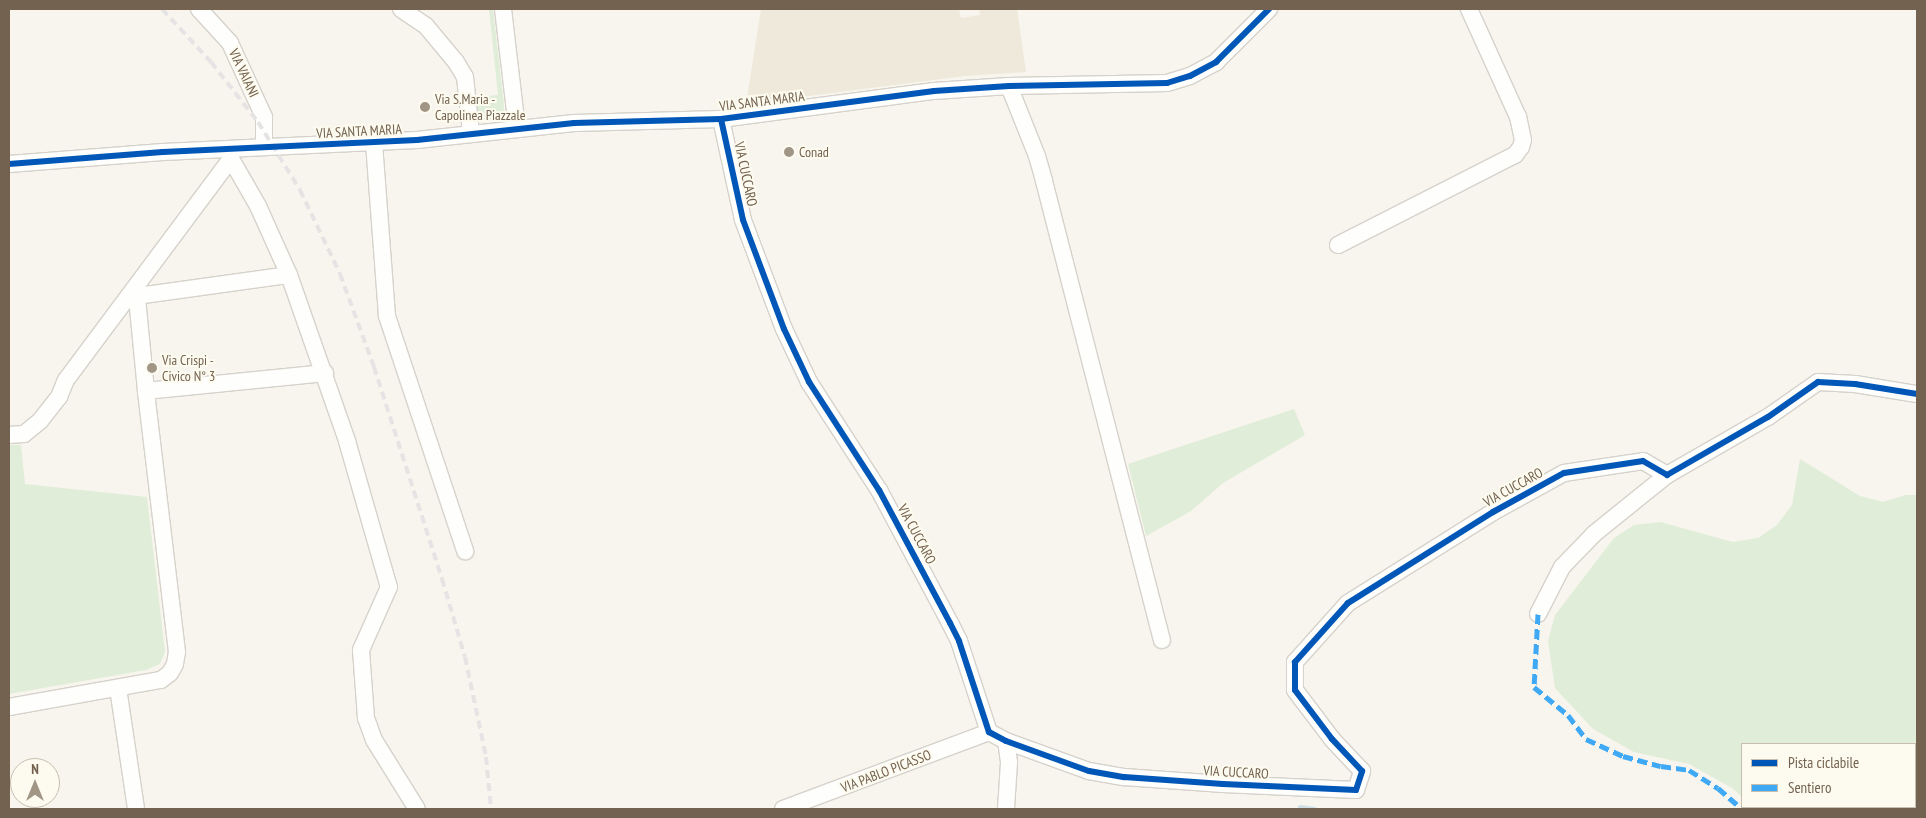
<!DOCTYPE html>
<meta charset="utf-8">
<style>
body{margin:0}
#map{position:relative;width:1926px;height:818px;overflow:hidden;background:#f7f5ed;font-family:"PT Sans Narrow",sans-serif}
div>[style]{position:absolute}
[style*='--x']{left:calc(var(--x)*1px);top:calc(var(--y)*1px);width:calc(var(--w)*1px);rotate:calc(var(--a)*1deg)}
.residential>*{inset:0;background:#efe9db}
.green>*{inset:0;background:#e0edd9}
.stream>*{height:4.5px;margin:-2.25px;padding:0 2.25px;transform-origin:2.25px;border-radius:2.25px;background:#d0dfe6}
.roads{filter:drop-shadow(1px 0 #d6d2cb) drop-shadow(-1px 0 #d6d2cb) drop-shadow(0 1px #d6d2cb) drop-shadow(0 -1px #d6d2cb)}
.minor>*{height:16px;margin:-8px;padding:0 8px;transform-origin:8px;border-radius:8px;background:#fefefc}
.rail>*{height:4px;margin-top:-2px;transform-origin:0;background:repeating-linear-gradient(90deg,#e5e3e4 0 8px,transparent 0 13px)}
.quiet>*{height:5px;margin-top:-2.5px;transform-origin:0;background:repeating-linear-gradient(90deg,#3fa9f5 0 10px,transparent 0 15px)}
.cycleway>*{height:6px;margin:-3px;padding:0 3px;transform-origin:3px;border-radius:3px;background:#0057b8}
.dots>*{width:14px;height:14px;translate:-50% -50%;box-sizing:border-box;border:2px solid #fdfbef;border-radius:50%}
span{translate:-50% -50%;white-space:nowrap;text-align:center;line-height:1.15;-webkit-text-stroke:4px #fdfbef;paint-order:stroke}
.street-label{font-size:14px;color:#73624f}
.poi-label{font-size:14px;color:#73624f}
.left{translate:0 -50%;text-align:left}
.frame{position:absolute;inset:0;border:10px solid #73624f;pointer-events:none}
.legend{position:absolute;left:1741px;top:743px;width:175px;height:65px;box-sizing:border-box;background:#fdfbef;border:1px solid #c6beaf;margin:0;padding:6px 9px;list-style:none;font-size:15px;color:#73624f}
.legend li{display:flex;align-items:center;gap:10px;height:25px}
.legend b{width:25px;border:1px solid #c6beaf}
.north{position:absolute;left:10px;top:758px;width:50px;height:50px;box-sizing:border-box;background:#fdfbef;border:1px solid #c6beaf;border-radius:50%;rotate:0deg;font-size:14px;font-weight:700;line-height:20px;text-align:center;color:#73624f}
.north::after{content:'';display:block;margin:auto;width:18px;height:22px;background:#a19586;clip-path:polygon(50% 0,100% 100%,50% 72%,0 100%)}
</style>
<div id="map">
<div class="residential">
<i style="clip-path:polygon(761px 9px,959px 9px,961px 18px,980px 15px,979px 9px,1017px 9px,1026px 72px,965px 76px,746px 104px)"></i>
</div>
<div class="green">
<i style="clip-path:polygon(489px 9px,493px 9px,504px 105px,503px 115px,486px 121px,475px 106px,478px 97px,498px 95px)"></i>
<i style="clip-path:polygon(1294px 409px,1305px 435px,1223px 483px,1191px 511px,1146px 536px,1128px 464px)"></i>
<i style="clip-path:polygon(9px 445px,21px 445px,25px 484px,147px 497px,165px 652px,160px 664px,146px 670px,9px 694px)"></i>
<i style="clip-path:polygon(1800px 459px,1860px 496px,1883px 502px,1906px 495px,1917px 495px,1917px 809px,1756px 809px,1753px 807px,1915px 807px,1915px 744px,1742px 744px,1742px 797px,1732px 788px,1689px 764px,1634px 752px,1593px 729px,1555px 688px,1548px 641px,1555px 615px,1614px 538px,1634px 525px,1660px 522px,1733px 542px,1758px 538px,1777px 525px,1792px 505px)"></i>
</div>
<div class="stream">
<i style="--x:1300;--y:807;--w:14;--a:8"></i>
</div>
<div class="roads">
<div class="minor">
<i style="--x:199;--y:9;--w:46;--a:47.6"></i>
<i style="--x:230;--y:43;--w:81;--a:65.3"></i>
<i style="--x:264;--y:117;--w:30;--a:90"></i>
<i style="--x:401;--y:9;--w:30;--a:34"></i>
<i style="--x:426;--y:26;--w:47;--a:50.2"></i>
<i style="--x:456;--y:62;--w:17;--a:59"></i>
<i style="--x:465;--y:77;--w:56;--a:83.9"></i>
<i style="--x:503;--y:9;--w:121;--a:83.3"></i>
<i style="--x:1009;--y:86;--w:75;--a:68.2"></i>
<i style="--x:1037;--y:156;--w:26;--a:74"></i>
<i style="--x:1044;--y:181;--w:474;--a:75.6"></i>
<i style="--x:721;--y:119;--w:103;--a:77.7"></i>
<i style="--x:743;--y:220;--w:116;--a:69.4"></i>
<i style="--x:784;--y:329;--w:59;--a:64.7"></i>
<i style="--x:809;--y:382;--w:129;--a:57.1"></i>
<i style="--x:879;--y:490;--w:151;--a:61.9"></i>
<i style="--x:950;--y:623;--w:20;--a:63"></i>
<i style="--x:959;--y:641;--w:96;--a:71.8"></i>
<i style="--x:989;--y:732;--w:19;--a:28"></i>
<i style="--x:1006;--y:741;--w:88;--a:19.9"></i>
<i style="--x:1089;--y:771;--w:36;--a:10"></i>
<i style="--x:1124;--y:777;--w:99;--a:4"></i>
<i style="--x:1223;--y:784;--w:133;--a:2.6"></i>
<i style="--x:1356;--y:790;--w:20;--a:-72"></i>
<i style="--x:1362;--y:771;--w:44;--a:-133.2"></i>
<i style="--x:1332;--y:739;--w:61;--a:-127.1"></i>
<i style="--x:1295;--y:690;--w:28;--a:-90"></i>
<i style="--x:1295;--y:662;--w:79;--a:-48.1"></i>
<i style="--x:1348;--y:603;--w:171;--a:-32.1"></i>
<i style="--x:1493;--y:512;--w:81;--a:-28.8"></i>
<i style="--x:1564;--y:473;--w:80;--a:-8.6"></i>
<i style="--x:1643;--y:461;--w:28;--a:30"></i>
<i style="--x:1667;--y:475;--w:116;--a:-29.9"></i>
<i style="--x:1768;--y:417;--w:61;--a:-35"></i>
<i style="--x:1818;--y:382;--w:37;--a:3"></i>
<i style="--x:1855;--y:384;--w:63;--a:9.2"></i>
<i style="--x:374;--y:143;--w:173;--a:85.7"></i>
<i style="--x:387;--y:316;--w:248;--a:71.6"></i>
<i style="--x:231;--y:159;--w:54;--a:60.1"></i>
<i style="--x:258;--y:206;--w:76;--a:65.8"></i>
<i style="--x:289;--y:275;--w:176;--a:70.7"></i>
<i style="--x:347;--y:441;--w:152;--a:74"></i>
<i style="--x:389;--y:587;--w:69;--a:114"></i>
<i style="--x:361;--y:650;--w:68;--a:85.8"></i>
<i style="--x:366;--y:718;--w:23;--a:70"></i>
<i style="--x:374;--y:740;--w:81;--a:58.1"></i>
<i style="--x:9;--y:164;--w:154;--a:-4.5"></i>
<i style="--x:163;--y:152;--w:254;--a:-2.7"></i>
<i style="--x:417;--y:140;--w:158;--a:-6.2"></i>
<i style="--x:574;--y:123;--w:147;--a:-1.6"></i>
<i style="--x:721;--y:119;--w:215;--a:-7.5"></i>
<i style="--x:934;--y:91;--w:75;--a:-3.8"></i>
<i style="--x:1009;--y:86;--w:158;--a:-1.1"></i>
<i style="--x:1167;--y:83;--w:24;--a:-17"></i>
<i style="--x:1190;--y:76;--w:30;--a:-28"></i>
<i style="--x:1216;--y:62;--w:75;--a:-45"></i>
<i style="--x:1338;--y:245;--w:199;--a:-27"></i>
<i style="--x:1515;--y:155;--w:10;--a:-53"></i>
<i style="--x:1521;--y:147;--w:7;--a:-74"></i>
<i style="--x:1523;--y:140;--w:24;--a:-102"></i>
<i style="--x:1518;--y:117;--w:119;--a:-114.4"></i>
<i style="--x:137;--y:296;--w:153;--a:-7.9"></i>
<i style="--x:146;--y:391;--w:180;--a:-5.7"></i>
<i style="--x:9;--y:435;--w:15;--a:-4"></i>
<i style="--x:24;--y:434;--w:21;--a:-39"></i>
<i style="--x:40;--y:421;--w:31;--a:-52"></i>
<i style="--x:59;--y:397;--w:18;--a:-68"></i>
<i style="--x:66;--y:380;--w:276;--a:-53.3"></i>
<i style="--x:231;--y:159;--w:9;--a:-90"></i>
<i style="--x:1538;--y:614;--w:53;--a:-62.9"></i>
<i style="--x:1562;--y:567;--w:47;--a:-45.9"></i>
<i style="--x:1595;--y:533;--w:92;--a:-38.9"></i>
<i style="--x:118;--y:688;--w:122;--a:81.5"></i>
<i style="--x:9;--y:707;--w:154;--a:-10.1"></i>
<i style="--x:161;--y:680;--w:11;--a:-38"></i>
<i style="--x:170;--y:673;--w:10;--a:-61"></i>
<i style="--x:175;--y:664;--w:12;--a:-81"></i>
<i style="--x:177;--y:652;--w:263;--a:-96.8"></i>
<i style="--x:146;--y:391;--w:104;--a:-95.5"></i>
<i style="--x:783;--y:809;--w:220;--a:-20.5"></i>
<i style="--x:1006;--y:809;--w:47;--a:-86.3"></i>
<i style="--x:1009;--y:762;--w:21;--a:-98"></i>
</div>
</div>
<div class="rail">
<i style="--x:162;--y:9;--w:72;--a:47.2"></i>
<i style="--x:211;--y:62;--w:76;--a:51.9"></i>
<i style="--x:258;--y:122;--w:80;--a:58.3"></i>
<i style="--x:300;--y:190;--w:93;--a:64.5"></i>
<i style="--x:340;--y:274;--w:99;--a:69.9"></i>
<i style="--x:374;--y:367;--w:223;--a:72.2"></i>
<i style="--x:442;--y:579;--w:81;--a:73.6"></i>
<i style="--x:465;--y:657;--w:102;--a:78.1"></i>
<i style="--x:486;--y:757;--w:52;--a:84.5"></i>
</div>
<div class="quiet">
<i style="--x:1538;--y:614;--w:73;--a:93.1"></i>
<i style="--x:1534;--y:687;--w:44;--a:39.5"></i>
<i style="--x:1568;--y:715;--w:30;--a:53"></i>
<i style="--x:1586;--y:739;--w:41;--a:24.7"></i>
<i style="--x:1623;--y:756;--w:39;--a:15"></i>
<i style="--x:1661;--y:766;--w:28;--a:8"></i>
<i style="--x:1689;--y:770;--w:34;--a:32"></i>
<i style="--x:1718;--y:788;--w:32;--a:41"></i>
</div>
<div class="cycleway">
<i style="--x:721;--y:119;--w:103;--a:77.7"></i>
<i style="--x:743;--y:220;--w:116;--a:69.4"></i>
<i style="--x:784;--y:329;--w:59;--a:64.7"></i>
<i style="--x:809;--y:382;--w:129;--a:57.1"></i>
<i style="--x:879;--y:490;--w:151;--a:61.9"></i>
<i style="--x:950;--y:623;--w:20;--a:63"></i>
<i style="--x:959;--y:641;--w:96;--a:71.8"></i>
<i style="--x:989;--y:732;--w:19;--a:28"></i>
<i style="--x:1006;--y:741;--w:88;--a:19.9"></i>
<i style="--x:1089;--y:771;--w:36;--a:10"></i>
<i style="--x:1124;--y:777;--w:99;--a:4"></i>
<i style="--x:1223;--y:784;--w:133;--a:2.6"></i>
<i style="--x:1356;--y:790;--w:20;--a:-72"></i>
<i style="--x:1362;--y:771;--w:44;--a:-133.2"></i>
<i style="--x:1332;--y:739;--w:61;--a:-127.1"></i>
<i style="--x:1295;--y:690;--w:28;--a:-90"></i>
<i style="--x:1295;--y:662;--w:79;--a:-48.1"></i>
<i style="--x:1348;--y:603;--w:171;--a:-32.1"></i>
<i style="--x:1493;--y:512;--w:81;--a:-28.8"></i>
<i style="--x:1564;--y:473;--w:80;--a:-8.6"></i>
<i style="--x:1643;--y:461;--w:28;--a:30"></i>
<i style="--x:1667;--y:475;--w:116;--a:-29.9"></i>
<i style="--x:1768;--y:417;--w:61;--a:-35"></i>
<i style="--x:1818;--y:382;--w:37;--a:3"></i>
<i style="--x:1855;--y:384;--w:63;--a:9.2"></i>
<i style="--x:9;--y:164;--w:154;--a:-4.5"></i>
<i style="--x:163;--y:152;--w:254;--a:-2.7"></i>
<i style="--x:417;--y:140;--w:158;--a:-6.2"></i>
<i style="--x:574;--y:123;--w:147;--a:-1.6"></i>
<i style="--x:721;--y:119;--w:215;--a:-7.5"></i>
<i style="--x:934;--y:91;--w:75;--a:-3.8"></i>
<i style="--x:1009;--y:86;--w:158;--a:-1.1"></i>
<i style="--x:1167;--y:83;--w:24;--a:-17"></i>
<i style="--x:1190;--y:76;--w:30;--a:-28"></i>
<i style="--x:1216;--y:62;--w:75;--a:-45"></i>
</div>
<div class="dots">
<i style="left:425px;top:107px;background:#a19586"></i>
<i style="left:789px;top:152px;background:#a19586"></i>
<i style="left:152px;top:368px;background:#a19586"></i>
</div>
<div class="street-label">
<span style="left:244px;top:73px;rotate:65deg">VIA VAIANI</span>
<span style="left:762px;top:101px;rotate:-7deg">VIA SANTA MARIA</span>
<span style="left:359px;top:131px;rotate:-3deg">VIA SANTA MARIA</span>
<span style="left:746px;top:174px;rotate:78deg">VIA CUCCARO</span>
<span style="left:1513px;top:487px;rotate:-29deg">VIA CUCCARO</span>
<span style="left:917px;top:534px;rotate:62deg">VIA CUCCARO</span>
<span style="left:886px;top:771px;rotate:-21deg">VIA PABLO PICASSO</span>
<span style="left:1236px;top:772px;rotate:3deg">VIA CUCCARO</span>
</div>
<div class="poi-label">
<span class="left" style="left:435px;top:107px">Via S.Maria -<br>Capolinea Piazzale</span>
<span class="left" style="left:799px;top:152px">Conad</span>
<span class="left" style="left:162px;top:368px">Via Crispi -<br>Civico N° 3</span>
</div>
<div class="frame"></div>
<ul class="legend">
<li><b style="height:6px;background:#0057b8"></b>Pista ciclabile</li>
<li><b style="height:6px;background:#3fa9f5"></b>Sentiero</li>
</ul>
<div class="north">N</div>
</div>
